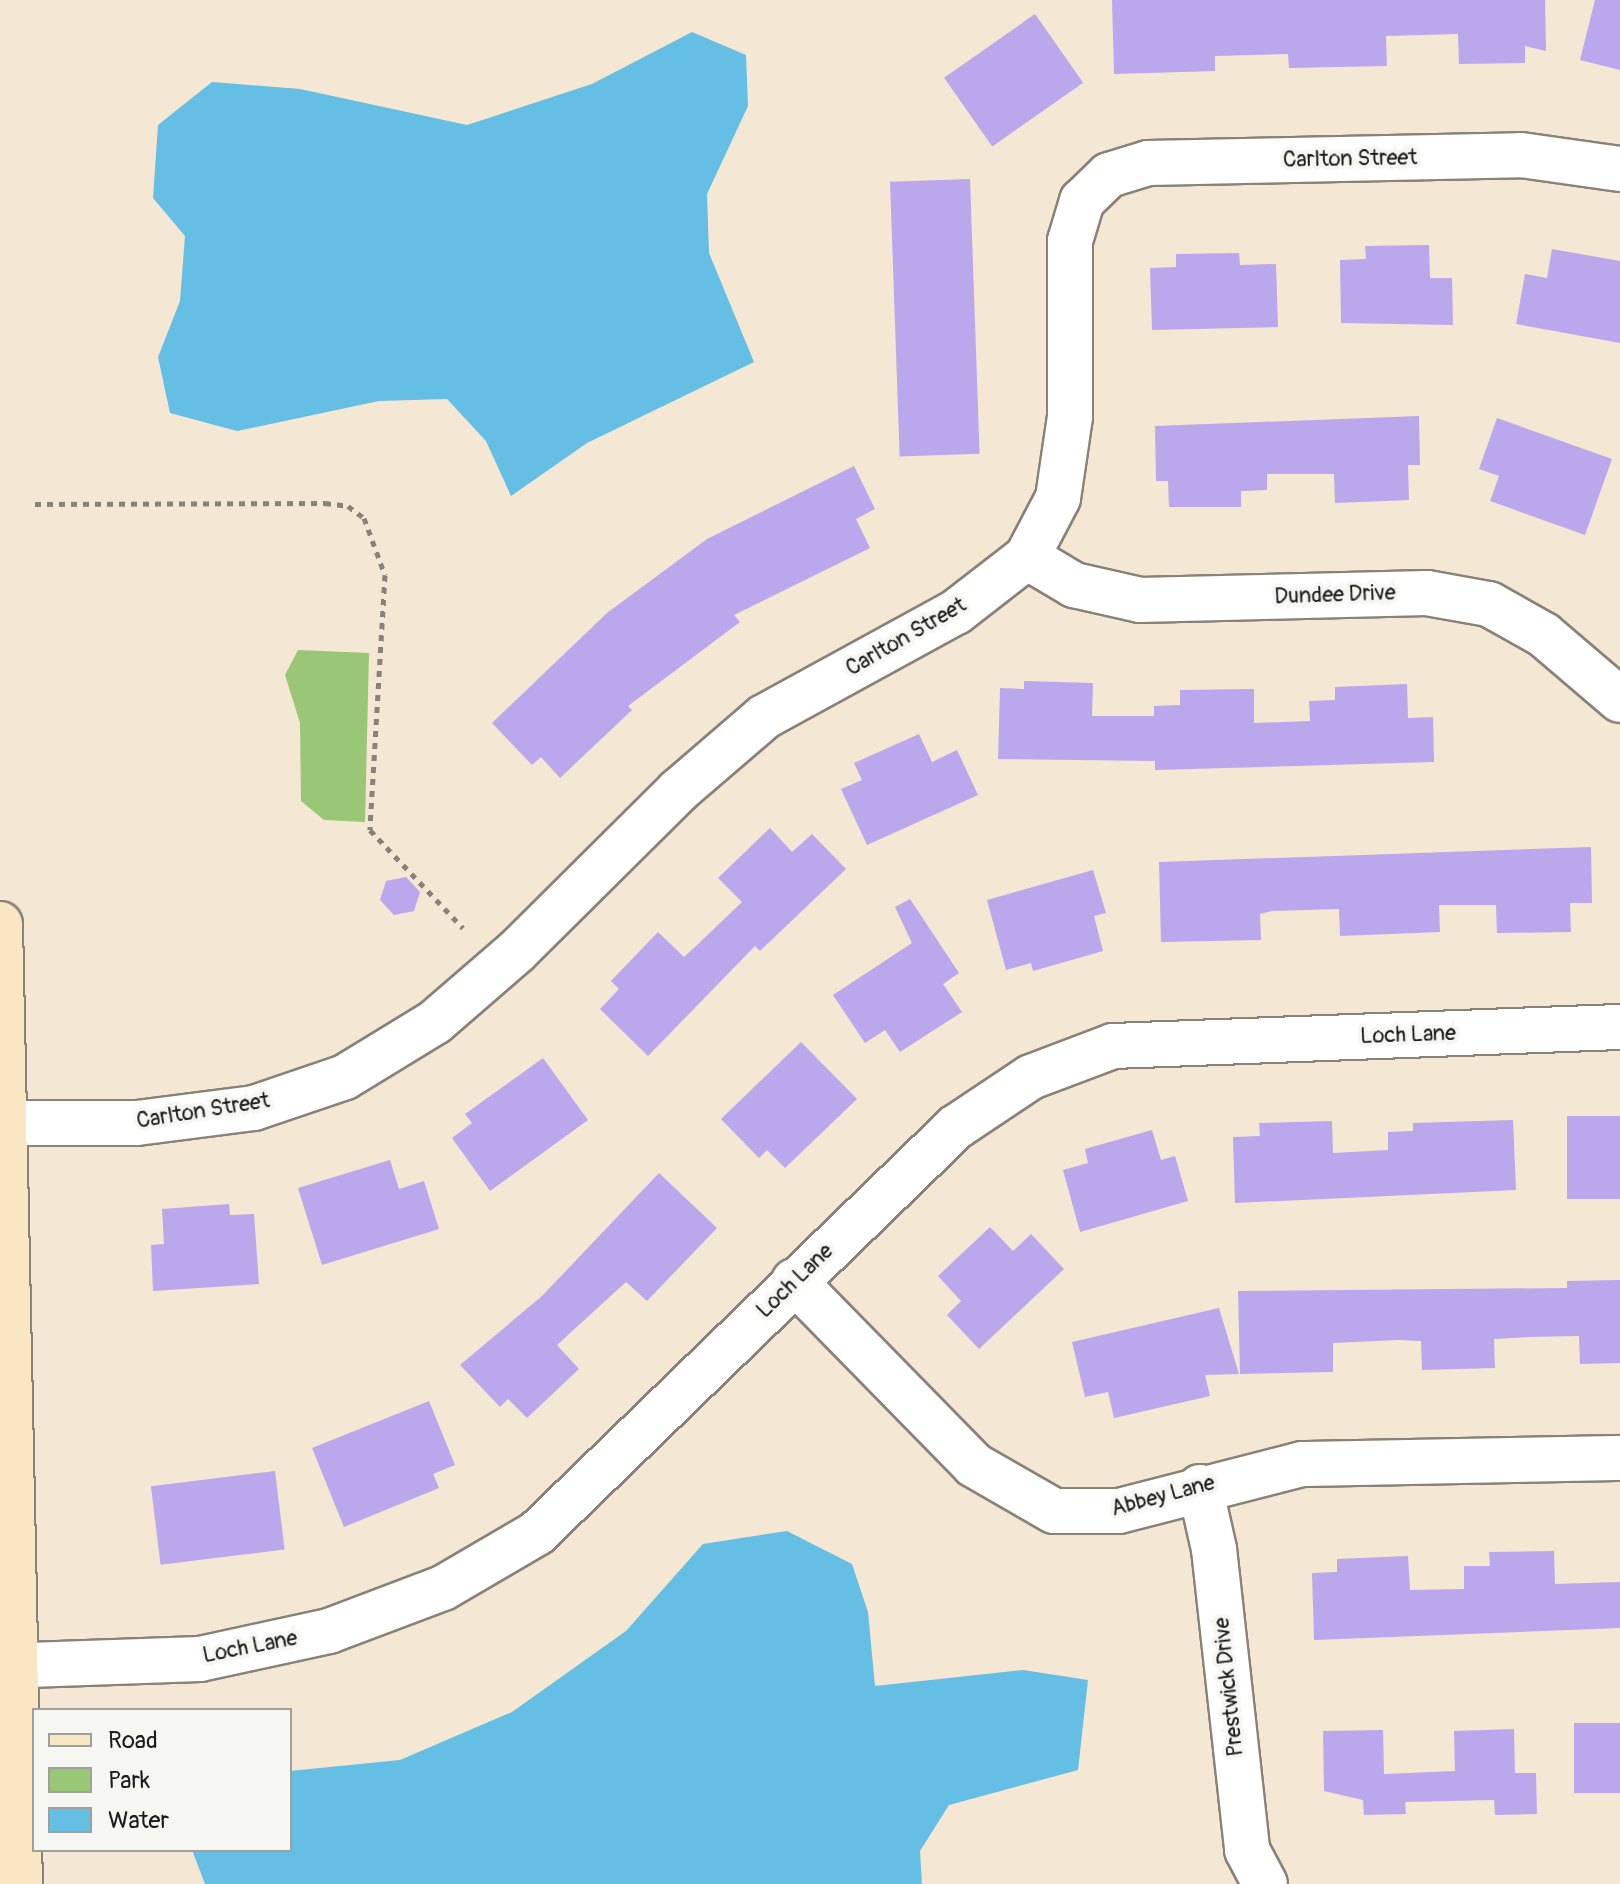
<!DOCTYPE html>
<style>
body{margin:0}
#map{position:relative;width:1620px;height:1884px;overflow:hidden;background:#f4e7d3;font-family:Pangolin,sans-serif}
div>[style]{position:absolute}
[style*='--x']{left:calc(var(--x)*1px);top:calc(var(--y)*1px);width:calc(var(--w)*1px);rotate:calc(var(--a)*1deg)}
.green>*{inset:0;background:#99c775}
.water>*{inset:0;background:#65bee3}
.building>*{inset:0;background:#bba7ec;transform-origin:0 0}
.path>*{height:5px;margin-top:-2.5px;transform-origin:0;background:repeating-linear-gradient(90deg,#888278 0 6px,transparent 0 12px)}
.roads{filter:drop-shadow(2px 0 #888278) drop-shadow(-2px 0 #888278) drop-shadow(0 2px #888278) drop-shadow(0 -2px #888278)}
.street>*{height:44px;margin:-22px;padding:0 22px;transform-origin:22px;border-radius:22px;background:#fff}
.secondary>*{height:44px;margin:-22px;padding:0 22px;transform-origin:22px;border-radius:22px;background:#f9e7c3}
span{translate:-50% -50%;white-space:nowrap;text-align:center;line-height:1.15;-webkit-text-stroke:8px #f6f6f2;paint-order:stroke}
.street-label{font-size:22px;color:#1c1c1c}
.legend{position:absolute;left:32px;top:1708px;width:260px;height:144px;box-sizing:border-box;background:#f6f6f2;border:2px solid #9f9f9c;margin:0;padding:10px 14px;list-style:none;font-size:24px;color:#1c1c1c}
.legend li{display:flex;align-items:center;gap:16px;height:40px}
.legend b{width:40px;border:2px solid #9f9f9c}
</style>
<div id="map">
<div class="green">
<i style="clip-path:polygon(298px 650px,369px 653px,365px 822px,324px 820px,301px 801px,300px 723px,285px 675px)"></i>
</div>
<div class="water">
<i style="clip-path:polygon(692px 32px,746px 55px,748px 106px,707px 194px,709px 253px,754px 362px,587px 443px,511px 496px,486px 441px,447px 399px,379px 401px,237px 431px,170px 413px,158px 357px,180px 301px,185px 236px,153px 198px,158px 125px,212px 82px,300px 89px,467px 125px,592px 84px)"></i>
<i style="clip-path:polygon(787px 1531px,852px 1564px,868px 1612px,875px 1686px,1023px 1670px,1088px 1680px,1078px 1770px,949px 1805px,920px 1851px,922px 1884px,205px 1884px,192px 1850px,290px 1850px,290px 1771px,400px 1760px,512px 1712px,626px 1631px,703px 1544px)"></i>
</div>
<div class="building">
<i style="clip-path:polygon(1112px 0,1545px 0,1546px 51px,1525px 46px,1525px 63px,1459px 64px,1458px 34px,1386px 36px,1387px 66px,1289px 68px,1288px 54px,1215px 56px,1215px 71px,1114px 74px)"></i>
<i style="clip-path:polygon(1595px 0,1620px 0,1620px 70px,1580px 60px)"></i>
<i style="left:1035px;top:14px;width:84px;height:111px;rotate:55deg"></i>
<i style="left:970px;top:179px;width:275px;height:80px;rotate:88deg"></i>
<i style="clip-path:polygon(1429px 245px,1430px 278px,1452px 278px,1453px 325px,1341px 323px,1340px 260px,1366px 259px,1365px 246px)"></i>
<i style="clip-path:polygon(1552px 249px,1620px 261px,1620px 343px,1516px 324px,1525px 274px,1547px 278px)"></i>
<i style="clip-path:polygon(1239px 253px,1240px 265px,1276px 264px,1278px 327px,1152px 330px,1150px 268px,1176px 267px,1176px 254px)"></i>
<i style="clip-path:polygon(1419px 416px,1420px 465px,1408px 465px,1409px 500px,1335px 503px,1334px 474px,1267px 474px,1267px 490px,1241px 491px,1241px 507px,1169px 507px,1168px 481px,1156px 481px,1155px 426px)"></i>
<i style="clip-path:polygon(1497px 418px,1612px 459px,1585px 535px,1490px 501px,1499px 476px,1479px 469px)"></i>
<i style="clip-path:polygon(854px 466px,875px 509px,856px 519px,870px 548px,734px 615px,740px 622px,628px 706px,632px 710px,560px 778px,541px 757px,532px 765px,492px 723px,607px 613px,707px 539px)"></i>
<i style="clip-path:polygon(1024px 681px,1093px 683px,1092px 716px,1154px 716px,1154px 706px,1180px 705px,1180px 690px,1254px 689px,1254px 723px,1310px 721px,1309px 701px,1335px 700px,1335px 687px,1407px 684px,1408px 718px,1433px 717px,1434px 762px,1155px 770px,1155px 761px,998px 759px,1000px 688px,1024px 689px)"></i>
<i style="clip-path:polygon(919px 734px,932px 762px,957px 750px,978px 795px,867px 845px,841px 789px,862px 780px,854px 763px)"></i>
<i style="clip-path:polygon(770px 828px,792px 852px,812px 834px,846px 869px,760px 951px,755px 946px,648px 1056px,600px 1009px,619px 989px,611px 981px,658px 932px,684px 957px,695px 947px,742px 902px,718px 878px)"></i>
<i style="clip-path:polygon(1591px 847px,1592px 903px,1570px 903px,1571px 932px,1497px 933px,1496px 905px,1439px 905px,1440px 932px,1340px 936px,1339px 909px,1272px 911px,1260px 914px,1261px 940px,1161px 942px,1159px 862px)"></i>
<i style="clip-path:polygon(1093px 870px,1106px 913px,1094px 916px,1103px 951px,1033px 971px,1031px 963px,1006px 970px,987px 900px)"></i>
<i style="clip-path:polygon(406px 877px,420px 892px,414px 911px,394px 915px,380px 900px,386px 881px)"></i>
<i style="clip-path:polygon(910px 899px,959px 973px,943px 984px,962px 1012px,900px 1052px,885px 1030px,865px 1043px,833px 995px,912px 943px,895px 907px)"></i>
<i style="clip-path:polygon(801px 1042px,857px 1099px,785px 1168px,767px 1150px,759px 1158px,721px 1119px)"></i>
<i style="clip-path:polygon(543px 1058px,588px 1120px,490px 1191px,452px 1138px,472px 1123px,465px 1114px)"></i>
<i style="left:1567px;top:1116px;width:53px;height:83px"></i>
<i style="clip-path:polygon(1513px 1120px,1516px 1190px,1235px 1203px,1233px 1137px,1260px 1136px,1259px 1123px,1332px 1121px,1333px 1153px,1388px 1150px,1388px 1132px,1413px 1131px,1413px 1123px)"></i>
<i style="clip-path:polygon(1152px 1130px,1161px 1160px,1175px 1156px,1188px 1201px,1080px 1232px,1063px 1170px,1088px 1163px,1085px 1149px)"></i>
<i style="clip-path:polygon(390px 1160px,399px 1189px,424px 1181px,439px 1229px,322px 1265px,298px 1188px)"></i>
<i style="clip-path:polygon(659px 1173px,717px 1228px,647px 1301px,626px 1282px,557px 1345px,579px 1369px,527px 1418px,508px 1399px,500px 1407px,460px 1365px,542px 1296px)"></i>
<i style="clip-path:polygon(229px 1204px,230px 1215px,254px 1214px,259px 1284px,153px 1291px,151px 1245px,164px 1244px,162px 1209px)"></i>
<i style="clip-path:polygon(990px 1227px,1013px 1251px,1031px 1234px,1064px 1269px,979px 1349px,947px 1315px,961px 1301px,938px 1276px)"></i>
<i style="clip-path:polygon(1620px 1280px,1620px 1363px,1580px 1364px,1579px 1336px,1529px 1337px,1494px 1339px,1495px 1368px,1422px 1370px,1421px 1341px,1398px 1340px,1333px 1343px,1333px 1372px,1240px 1374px,1238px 1291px,1567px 1288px,1567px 1281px)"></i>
<i style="clip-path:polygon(1219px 1308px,1239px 1374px,1205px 1375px,1210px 1396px,1114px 1418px,1108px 1392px,1085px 1397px,1072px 1342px)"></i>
<i style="clip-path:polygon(429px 1401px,455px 1465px,433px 1474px,439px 1488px,344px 1527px,312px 1448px)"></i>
<i style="left:275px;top:1471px;width:79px;height:125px;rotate:83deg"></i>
<i style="clip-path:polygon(1554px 1551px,1555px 1584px,1620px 1582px,1620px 1628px,1314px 1640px,1312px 1573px,1337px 1572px,1337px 1559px,1408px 1556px,1410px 1590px,1464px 1589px,1464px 1566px,1490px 1566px,1489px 1552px)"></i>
<i style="left:1620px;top:1723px;width:70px;height:46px;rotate:90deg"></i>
<i style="clip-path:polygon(1514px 1729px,1515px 1773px,1536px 1773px,1537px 1814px,1495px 1815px,1494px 1800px,1405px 1802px,1406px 1814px,1364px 1815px,1363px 1800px,1324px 1791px,1323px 1731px,1383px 1730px,1384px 1774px,1455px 1771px,1454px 1731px)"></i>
</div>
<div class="path">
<i style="--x:35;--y:504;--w:290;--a:-0.2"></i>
<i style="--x:325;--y:503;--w:23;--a:7"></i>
<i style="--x:348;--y:506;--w:20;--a:37"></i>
<i style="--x:364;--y:518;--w:61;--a:69.8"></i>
<i style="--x:385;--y:575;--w:255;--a:93.4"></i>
<i style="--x:370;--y:830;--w:135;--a:46.5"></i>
</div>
<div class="roads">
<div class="street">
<i style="--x:1027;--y:557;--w:55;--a:30.8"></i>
<i style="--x:1074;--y:585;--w:68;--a:12.8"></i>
<i style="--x:1140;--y:600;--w:287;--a:-1.4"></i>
<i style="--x:1427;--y:593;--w:63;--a:10.1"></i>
<i style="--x:1489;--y:604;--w:63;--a:29.4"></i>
<i style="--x:1544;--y:635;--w:100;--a:40.5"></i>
<i style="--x:0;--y:1123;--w:137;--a:0"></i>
<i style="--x:137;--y:1123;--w:118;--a:-7.3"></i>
<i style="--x:254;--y:1108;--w:96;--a:-18.8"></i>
<i style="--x:345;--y:1077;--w:105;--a:-31.4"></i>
<i style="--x:435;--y:1022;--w:108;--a:-40.9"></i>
<i style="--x:517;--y:951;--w:227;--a:-44.8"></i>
<i style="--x:678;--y:791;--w:113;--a:-40.7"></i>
<i style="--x:764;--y:717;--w:219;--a:-28.7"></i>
<i style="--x:956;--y:612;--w:90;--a:-37.8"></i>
<i style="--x:1027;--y:557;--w:67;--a:-62.3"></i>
<i style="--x:1058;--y:498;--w:82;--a:-81.6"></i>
<i style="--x:1070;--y:417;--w:176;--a:-90"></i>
<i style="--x:1070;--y:241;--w:42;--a:-73.3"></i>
<i style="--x:1082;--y:201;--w:37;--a:-44"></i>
<i style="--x:1109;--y:175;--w:41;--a:-17.1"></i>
<i style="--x:1148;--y:163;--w:373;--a:-1.2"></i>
<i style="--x:1521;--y:155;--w:100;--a:8"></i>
<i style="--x:794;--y:1281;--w:257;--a:45.6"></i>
<i style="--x:974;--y:1465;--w:92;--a:29.9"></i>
<i style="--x:1054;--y:1511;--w:65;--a:0"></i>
<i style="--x:1119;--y:1511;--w:189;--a:-14.4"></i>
<i style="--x:1302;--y:1464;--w:318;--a:-1.1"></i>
<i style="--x:1200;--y:1487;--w:64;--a:77.3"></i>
<i style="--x:1214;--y:1549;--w:303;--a:83.7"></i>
<i style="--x:1247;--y:1850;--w:38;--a:62"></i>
<i style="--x:0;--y:1666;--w:200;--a:-2"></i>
<i style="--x:200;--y:1659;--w:132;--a:-12.2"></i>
<i style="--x:329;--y:1631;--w:122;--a:-20.7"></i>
<i style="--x:443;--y:1588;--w:109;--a:-30.3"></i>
<i style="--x:537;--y:1533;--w:583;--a:-44.1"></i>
<i style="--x:956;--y:1127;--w:90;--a:-33.7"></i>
<i style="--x:1031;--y:1077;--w:88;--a:-20.7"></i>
<i style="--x:1113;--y:1046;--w:507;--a:-2.15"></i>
</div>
<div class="secondary">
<i style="--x:0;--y:924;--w:960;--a:88.81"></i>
</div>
</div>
<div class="street-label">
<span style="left:1350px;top:159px;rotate:-1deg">Carlton Street</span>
<span style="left:1335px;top:595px;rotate:-2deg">Dundee Drive</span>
<span style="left:906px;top:637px;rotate:-30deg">Carlton Street</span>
<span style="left:1408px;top:1035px;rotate:-2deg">Loch Lane</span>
<span style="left:203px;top:1111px;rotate:-9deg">Carlton Street</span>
<span style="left:795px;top:1281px;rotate:-44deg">Loch Lane</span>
<span style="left:1163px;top:1496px;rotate:-15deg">Abbey Lane</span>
<span style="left:250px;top:1647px;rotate:-11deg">Loch Lane</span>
<span style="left:1229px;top:1687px;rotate:-96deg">Prestwick Drive</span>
</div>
<ul class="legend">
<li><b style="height:10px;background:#f9e7c3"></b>Road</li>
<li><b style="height:22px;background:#99c775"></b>Park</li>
<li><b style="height:22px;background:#65bee3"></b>Water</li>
</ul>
</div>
